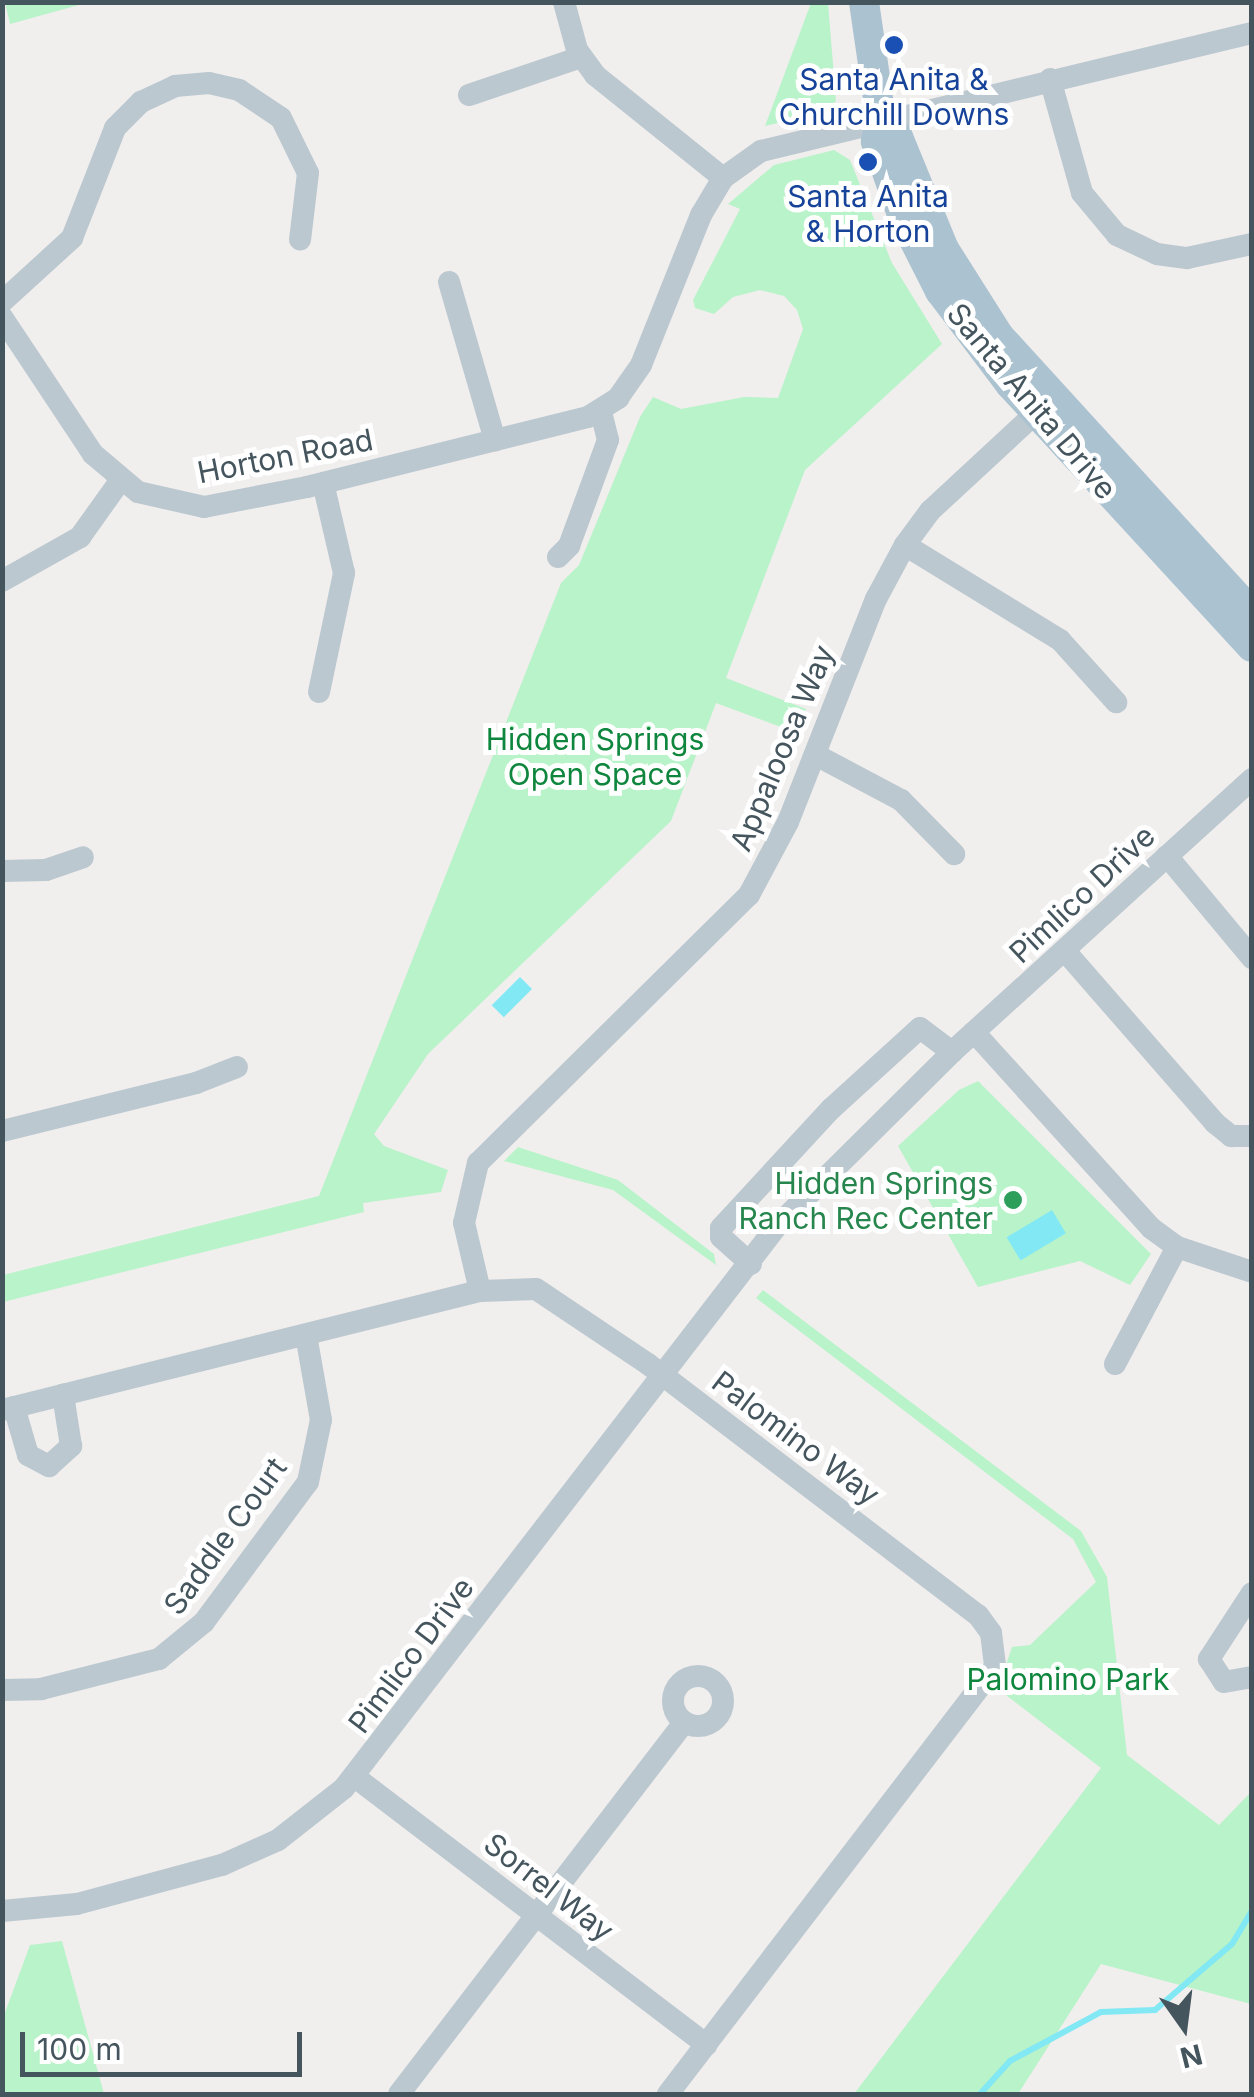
<!DOCTYPE html>
<style>
body{margin:0}
#map{position:relative;width:1254px;height:2097px;overflow:hidden;background:#f1eeee;font-family:Inter,sans-serif}
div>[style]{position:absolute}
[style*='--x']{left:calc(var(--x)*1px);top:calc(var(--y)*1px);width:calc(var(--w)*1px);rotate:calc(var(--a)*1deg)}
.green>*{inset:0;background:#b9f3c9}
.water>*{inset:0;background:#82e8f4;transform-origin:0 0}
.stream>*{height:6px;margin:-3px;padding:0 3px;transform-origin:3px;border-radius:3px;background:#82e8f4}
.minor>*{height:22px;margin:-11px;padding:0 11px;transform-origin:11px;border-radius:11px;background:#bbc8cf}
.minor>.ring{margin:-11px;padding:0;box-sizing:content-box;background:none;border:22px solid #bbc8cf;border-radius:50%}
.major>*{height:30px;margin:-15px;padding:0 15px;transform-origin:15px;border-radius:15px;background:#abc2d0}
.dots>*{width:28px;height:28px;translate:-50% -50%;box-sizing:border-box;border:5px solid #fff;border-radius:50%}
span{translate:-50% -50%;white-space:nowrap;text-align:center;line-height:1.15;-webkit-text-stroke:10px #fff;paint-order:stroke}
.transit-label{font-size:30px;color:#164399}
.street-label{font-size:30px;color:#45555e}
.park-label{font-size:30px;color:#0f863d}
.leisure-label{font-size:30px;color:#27864d}
.right{translate:-100% -50%;text-align:right}
.frame{position:absolute;inset:0;border:5px solid #45555e;pointer-events:none}
.north{position:absolute;left:1134px;top:1977px;width:100px;height:100px;-webkit-text-stroke:8px #fff;paint-order:stroke;rotate:166deg;font-size:28px;font-weight:700;line-height:40px;text-align:center;color:#45555e}
.north::after{content:'';display:block;margin:auto;width:35px;height:45px;background:#45555e;clip-path:polygon(50% 0,100% 100%,50% 72%,0 100%)}
.scale{position:absolute;left:20px;top:2032px;width:282px;height:45px;box-sizing:border-box;border:5px solid #45555e;border-top:0;padding-left:12px;font-size:30px;line-height:35px;white-space:nowrap;color:#45555e;-webkit-text-stroke:8px #fff;paint-order:stroke}
</style>
<div id="map">
<div class="green">
<i style="clip-path:polygon(5px 2px,86px 2px,86px 3px,10px 24px)"></i>
<i style="clip-path:polygon(811px 3px,828px 3px,836px 101px,825px 112px,765px 126px)"></i>
<i style="clip-path:polygon(834px 150px,850px 160px,892px 263px,942px 344px,805px 470px,726px 678px,806px 709px,797px 733px,716px 703px,671px 821px,428px 1054px,374px 1134px,384px 1146px,448px 1170px,441px 1192px,363px 1203px,364px 1212px,3px 1302px,3px 1275px,319px 1196px,561px 583px,579px 565px,640px 417px,653px 397px,681px 409px,744px 397px,778px 398px,803px 329px,797px 310px,784px 296px,760px 290px,733px 297px,714px 314px,695px 308px,693px 300px,740px 209px,728px 204px,774px 165px)"></i>
<i style="clip-path:polygon(978px 1081px,1151px 1254px,1130px 1285px,1080px 1261px,978px 1287px,898px 1146px,959px 1090px)"></i>
<i style="clip-path:polygon(518px 1147px,618px 1180px,714px 1254px,716px 1265px,613px 1190px,504px 1161px)"></i>
<i style="clip-path:polygon(763px 1290px,1081px 1531px,1107px 1577px,1127px 1755px,1219px 1825px,1251px 1792px,1251px 2004px,1101px 1964px,1018px 2094px,854px 2094px,1101px 1768px,998px 1689px,1012px 1647px,1030px 1645px,1096px 1582px,1073px 1539px,756px 1298px)"></i>
<i style="clip-path:polygon(62px 1941px,104px 2094px,3px 2094px,3px 2018px,30px 1945px)"></i>
</div>
<div class="water">
<i style="left:520px;top:977px;width:17px;height:40px;rotate:45deg"></i>
<i style="left:1052px;top:1210px;width:27px;height:53px;rotate:59deg"></i>
</div>
<div class="stream">
<i style="--x:980;--y:2094;--w:45;--a:-47.7"></i>
<i style="--x:1010;--y:2061;--w:103;--a:-28.3"></i>
<i style="--x:1101;--y:2012;--w:54;--a:-2.1"></i>
<i style="--x:1155;--y:2010;--w:101;--a:-40.6"></i>
<i style="--x:1232;--y:1944;--w:39;--a:-59"></i>
</div>
<div class="minor">
<i style="--x:564;--y:2;--w:50;--a:74.8"></i>
<i style="--x:577;--y:50;--w:31;--a:54"></i>
<i style="--x:595;--y:75;--w:164;--a:38.8"></i>
<i style="--x:1050;--y:79;--w:118;--a:74.3"></i>
<i style="--x:1082;--y:193;--w:55;--a:50.2"></i>
<i style="--x:1117;--y:235;--w:44;--a:25.4"></i>
<i style="--x:1157;--y:254;--w:30;--a:8"></i>
<i style="--x:1187;--y:258;--w:66;--a:-12.2"></i>
<i style="--x:469;--y:95;--w:118;--a:-18.7"></i>
<i style="--x:449;--y:282;--w:165;--a:73.8"></i>
<i style="--x:2;--y:302;--w:95;--a:-42.4"></i>
<i style="--x:72;--y:238;--w:118;--a:-68.6"></i>
<i style="--x:115;--y:128;--w:37;--a:-45"></i>
<i style="--x:141;--y:102;--w:38;--a:-25"></i>
<i style="--x:175;--y:86;--w:34;--a:-5"></i>
<i style="--x:209;--y:83;--w:31;--a:13"></i>
<i style="--x:239;--y:90;--w:50;--a:33.7"></i>
<i style="--x:281;--y:118;--w:61;--a:63.9"></i>
<i style="--x:308;--y:173;--w:67;--a:96.8"></i>
<i style="--x:2;--y:317;--w:164;--a:56.4"></i>
<i style="--x:93;--y:454;--w:59;--a:40.2"></i>
<i style="--x:138;--y:492;--w:68;--a:12.8"></i>
<i style="--x:204;--y:507;--w:105;--a:-11"></i>
<i style="--x:307;--y:487;--w:290;--a:-14"></i>
<i style="--x:588;--y:417;--w:36;--a:-32"></i>
<i style="--x:618;--y:398;--w:40;--a:-55.1"></i>
<i style="--x:641;--y:365;--w:162;--a:-68.2"></i>
<i style="--x:701;--y:215;--w:43;--a:-59.3"></i>
<i style="--x:723;--y:178;--w:47;--a:-35.4"></i>
<i style="--x:761;--y:151;--w:505;--a:-13.51"></i>
<i style="--x:905;--y:545;--w:182;--a:31.5"></i>
<i style="--x:1060;--y:640;--w:84;--a:47.9"></i>
<i style="--x:558;--y:557;--w:16;--a:-45"></i>
<i style="--x:569;--y:546;--w:113;--a:-69.8"></i>
<i style="--x:608;--y:440;--w:30;--a:-104"></i>
<i style="--x:2;--y:581;--w:90;--a:-29.4"></i>
<i style="--x:80;--y:537;--w:69;--a:-54.5"></i>
<i style="--x:319;--y:692;--w:122;--a:-78.1"></i>
<i style="--x:344;--y:573;--w:92;--a:-103.1"></i>
<i style="--x:816;--y:755;--w:96;--a:27.9"></i>
<i style="--x:901;--y:800;--w:76;--a:45.5"></i>
<i style="--x:1167;--y:856;--w:133;--a:50.2"></i>
<i style="--x:2;--y:871;--w:44;--a:-1.3"></i>
<i style="--x:46;--y:870;--w:39;--a:-19"></i>
<i style="--x:1065;--y:951;--w:228;--a:48.9"></i>
<i style="--x:1215;--y:1123;--w:21;--a:39"></i>
<i style="--x:1231;--y:1136;--w:21;--a:0"></i>
<i style="--x:974;--y:1032;--w:264;--a:47.9"></i>
<i style="--x:1151;--y:1228;--w:32;--a:36"></i>
<i style="--x:1177;--y:1247;--w:79;--a:18.4"></i>
<i style="--x:2;--y:1131;--w:200;--a:-13.9"></i>
<i style="--x:196;--y:1083;--w:44;--a:-21.3"></i>
<i style="--x:751;--y:1264;--w:40;--a:-138"></i>
<i style="--x:721;--y:1237;--w:9;--a:-90"></i>
<i style="--x:721;--y:1228;--w:162;--a:-47.3"></i>
<i style="--x:831;--y:1109;--w:120;--a:-42.3"></i>
<i style="--x:920;--y:1028;--w:40;--a:37"></i>
<i style="--x:480;--y:1291;--w:70;--a:-103.2"></i>
<i style="--x:464;--y:1223;--w:62;--a:-76.9"></i>
<i style="--x:478;--y:1163;--w:381;--a:-44.7"></i>
<i style="--x:749;--y:895;--w:83;--a:-61.9"></i>
<i style="--x:788;--y:822;--w:240;--a:-68.5"></i>
<i style="--x:876;--y:599;--w:61;--a:-61.8"></i>
<i style="--x:905;--y:545;--w:42;--a:-53.7"></i>
<i style="--x:930;--y:511;--w:144;--a:-42.8"></i>
<i style="--x:1115;--y:1364;--w:132;--a:-62.1"></i>
<i style="--x:14;--y:1407;--w:50;--a:73.7"></i>
<i style="--x:28;--y:1455;--w:24;--a:28"></i>
<i style="--x:49;--y:1466;--w:30;--a:-42"></i>
<i style="--x:71;--y:1446;--w:52;--a:-98.9"></i>
<i style="--x:2;--y:1410;--w:493;--a:-14"></i>
<i style="--x:480;--y:1291;--w:56;--a:-2"></i>
<i style="--x:536;--y:1289;--w:135;--a:33.8"></i>
<i style="--x:648;--y:1364;--w:415;--a:37.3"></i>
<i style="--x:978;--y:1615;--w:22;--a:54"></i>
<i style="--x:991;--y:1633;--w:34;--a:83"></i>
<i style="--x:995;--y:1667;--w:538;--a:127.45"></i>
<i style="--x:1252;--y:1593;--w:79;--a:123.1"></i>
<i style="--x:1209;--y:1659;--w:27;--a:57"></i>
<i style="--x:1224;--y:1682;--w:28;--a:-10"></i>
<i class="ring" style="left:673px;top:1676px;width:28px;height:28px"></i>
<i style="--x:2;--y:1690;--w:39;--a:-1"></i>
<i style="--x:41;--y:1689;--w:122;--a:-14.3"></i>
<i style="--x:159;--y:1659;--w:58;--a:-39.4"></i>
<i style="--x:204;--y:1622;--w:174;--a:-53.4"></i>
<i style="--x:308;--y:1482;--w:63;--a:-78.2"></i>
<i style="--x:321;--y:1420;--w:86;--a:-100"></i>
<i style="--x:355;--y:1777;--w:442;--a:37.3"></i>
<i style="--x:2;--y:1911;--w:75;--a:-5.3"></i>
<i style="--x:77;--y:1904;--w:150;--a:-15.1"></i>
<i style="--x:222;--y:1865;--w:61;--a:-24.1"></i>
<i style="--x:278;--y:1840;--w:84;--a:-38.2"></i>
<i style="--x:344;--y:1788;--w:709;--a:-52.39"></i>
<i style="--x:777;--y:1226;--w:247;--a:-44.8"></i>
<i style="--x:952;--y:1052;--w:406;--a:-42.3"></i>
<i style="--x:399;--y:2094;--w:469;--a:-52.5"></i>
</div>
<div class="major">
<i style="--x:864;--y:2;--w:118;--a:81.7"></i>
<i style="--x:881;--y:119;--w:23;--a:103"></i>
<i style="--x:876;--y:141;--w:84;--a:70.5"></i>
<i style="--x:904;--y:220;--w:80;--a:63.1"></i>
<i style="--x:940;--y:291;--w:116;--a:53"></i>
<i style="--x:1010;--y:384;--w:357;--a:47.4"></i>
<i style="--x:881;--y:119;--w:25;--a:47"></i>
<i style="--x:898;--y:137;--w:121;--a:67.7"></i>
<i style="--x:944;--y:249;--w:103;--a:57.7"></i>
<i style="--x:999;--y:336;--w:375;--a:47.6"></i>
</div>
<div class="dots">
<i style="left:894px;top:45px;background:#1a4fb4"></i>
<i style="left:868px;top:162px;background:#1a4fb4"></i>
<i style="left:1013px;top:1200px;background:#2e9e5b"></i>
</div>
<div class="transit-label">
<span style="left:894px;top:96px">Santa Anita &amp;<br>Churchill Downs</span>
<span style="left:868px;top:213px">Santa Anita<br>&amp; Horton</span>
</div>
<div class="street-label">
<span style="left:1032px;top:401px;rotate:50deg">Santa Anita Drive</span>
<span style="left:285px;top:456px;rotate:-11deg">Horton Road</span>
<span style="left:782px;top:748px;rotate:-67deg">Appaloosa Way</span>
<span style="left:1082px;top:894px;rotate:-43deg">Pimlico Drive</span>
<span style="left:796px;top:1438px;rotate:37deg">Palomino Way</span>
<span style="left:225px;top:1536px;rotate:-54deg">Saddle Court</span>
<span style="left:411px;top:1655px;rotate:-53deg">Pimlico Drive</span>
<span style="left:549px;top:1887px;rotate:38deg">Sorrel Way</span>
</div>
<div class="park-label">
<span style="left:595px;top:756px">Hidden Springs<br>Open Space</span>
<span style="left:1068px;top:1679px">Palomino Park</span>
</div>
<div class="leisure-label">
<span class="right" style="left:993px;top:1200px">Hidden Springs<br>Ranch Rec Center</span>
</div>
<div class="frame"></div>
<div class="north">N</div>
<div class="scale">100 m</div>
</div>
